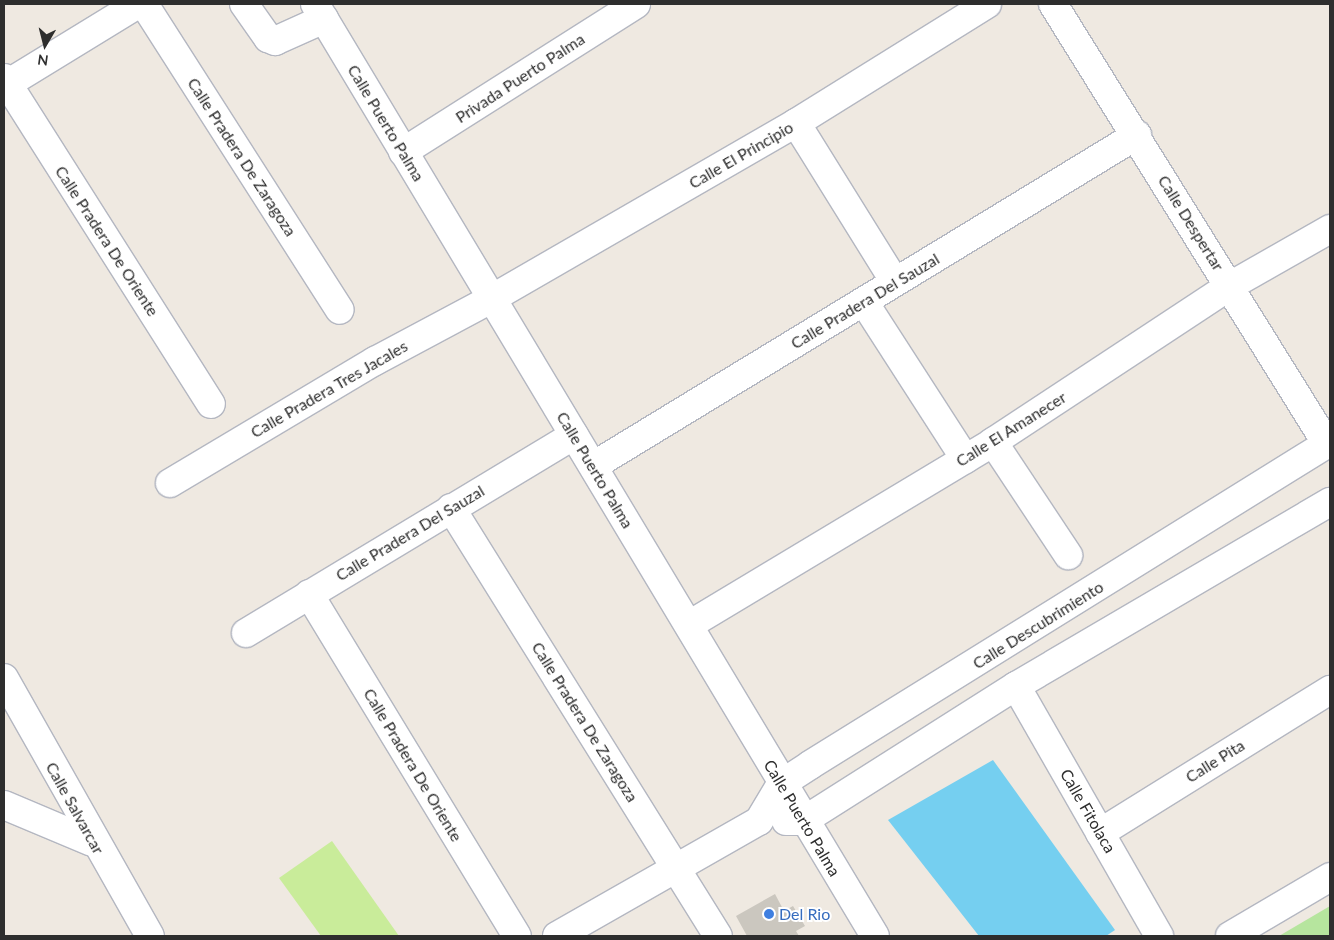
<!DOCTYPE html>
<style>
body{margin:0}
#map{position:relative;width:1334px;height:940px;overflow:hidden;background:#efe9e1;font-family:Lato,sans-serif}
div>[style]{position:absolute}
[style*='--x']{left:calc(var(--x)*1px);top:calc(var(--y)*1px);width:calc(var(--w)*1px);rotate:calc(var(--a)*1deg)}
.green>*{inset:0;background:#b6e59e}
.pitch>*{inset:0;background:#c9ec9a}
.water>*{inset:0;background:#75cff0}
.building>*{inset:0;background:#cbc7bf}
.roads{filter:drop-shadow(1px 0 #b4b7c1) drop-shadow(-1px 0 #b4b7c1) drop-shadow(0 1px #b4b7c1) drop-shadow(0 -1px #b4b7c1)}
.minor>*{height:28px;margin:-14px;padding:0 14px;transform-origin:14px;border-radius:14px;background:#fff}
.dots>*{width:14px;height:14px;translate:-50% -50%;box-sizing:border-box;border:2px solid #fff;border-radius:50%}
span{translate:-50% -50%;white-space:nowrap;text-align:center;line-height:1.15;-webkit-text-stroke:4px #fff;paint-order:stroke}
.street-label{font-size:16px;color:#2e2e2e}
.shop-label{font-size:16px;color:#366cbe}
.left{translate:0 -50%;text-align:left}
.frame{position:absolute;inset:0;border:5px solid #2e2e2e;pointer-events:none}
.north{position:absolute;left:20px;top:20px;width:50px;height:50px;-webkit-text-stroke:4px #fff;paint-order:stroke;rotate:188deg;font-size:14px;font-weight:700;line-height:20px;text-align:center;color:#2e2e2e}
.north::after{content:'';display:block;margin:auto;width:18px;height:22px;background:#2e2e2e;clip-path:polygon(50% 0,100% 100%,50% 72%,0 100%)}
</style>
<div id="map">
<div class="green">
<i style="clip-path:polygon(1330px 906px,1330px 936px,1279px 936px)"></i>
</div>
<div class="pitch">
<i style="clip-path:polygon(332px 841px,399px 936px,321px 936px,279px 878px)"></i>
</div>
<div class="water">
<i style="clip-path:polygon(993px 760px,1115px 930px,1106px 936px,979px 936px,888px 820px)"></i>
</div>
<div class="building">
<i style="clip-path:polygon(775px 894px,784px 911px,793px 906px,805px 926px,796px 931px,799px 936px,747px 936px,736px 916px)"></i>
</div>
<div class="roads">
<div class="minor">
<i style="--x:144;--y:4;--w:363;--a:57.4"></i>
<i style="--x:244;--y:4;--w:42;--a:54.8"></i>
<i style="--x:268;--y:38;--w:8;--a:23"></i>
<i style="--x:275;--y:41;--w:54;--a:-24.2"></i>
<i style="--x:315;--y:4;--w:1087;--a:59"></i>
<i style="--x:1053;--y:4;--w:518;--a:58.09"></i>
<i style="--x:4;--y:78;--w:386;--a:57.6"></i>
<i style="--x:4;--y:86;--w:157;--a:-31.5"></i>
<i style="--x:796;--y:123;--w:187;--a:58.1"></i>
<i style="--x:403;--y:152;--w:276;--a:-32.4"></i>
<i style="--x:864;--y:302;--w:187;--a:57.2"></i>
<i style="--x:993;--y:442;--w:136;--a:56.4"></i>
<i style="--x:593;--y:466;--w:637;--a:-31.32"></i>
<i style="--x:170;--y:483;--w:239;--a:-30.8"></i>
<i style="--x:375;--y:361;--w:132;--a:-28.1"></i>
<i style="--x:491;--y:299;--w:352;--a:-30"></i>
<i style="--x:796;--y:123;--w:225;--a:-31.9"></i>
<i style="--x:451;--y:508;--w:504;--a:58.04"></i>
<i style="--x:309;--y:594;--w:400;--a:58.7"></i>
<i style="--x:689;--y:625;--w:355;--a:-31"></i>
<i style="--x:993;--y:442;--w:284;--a:-33.4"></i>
<i style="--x:1230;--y:286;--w:115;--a:-29.7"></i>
<i style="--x:246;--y:633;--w:383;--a:-31.1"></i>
<i style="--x:4;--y:678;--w:296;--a:60.5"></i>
<i style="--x:1016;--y:686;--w:288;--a:60.2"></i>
<i style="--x:4;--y:805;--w:95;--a:22.8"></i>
<i style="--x:786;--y:821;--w:17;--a:0"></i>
<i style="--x:803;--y:821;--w:252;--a:-32.4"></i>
<i style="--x:1016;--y:686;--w:364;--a:-30.4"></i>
<i style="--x:1100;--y:833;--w:271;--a:-31.9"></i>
<i style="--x:557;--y:936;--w:232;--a:-29.7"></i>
<i style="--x:759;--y:821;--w:43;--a:-59.3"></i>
<i style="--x:781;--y:784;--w:35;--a:-33"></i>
<i style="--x:810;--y:765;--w:612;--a:-31.85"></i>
<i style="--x:1230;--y:936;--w:116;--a:-30.5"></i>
</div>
</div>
<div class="dots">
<i style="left:769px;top:914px;background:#3f7fe0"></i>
</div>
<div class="street-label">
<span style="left:520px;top:78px;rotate:-33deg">Privada Puerto Palma</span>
<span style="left:386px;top:123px;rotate:59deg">Calle Puerto Palma</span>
<span style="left:741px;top:155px;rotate:-30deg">Calle El Principio</span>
<span style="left:242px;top:157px;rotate:57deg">Calle Pradera De Zaragoza</span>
<span style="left:1191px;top:223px;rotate:58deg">Calle Despertar</span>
<span style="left:107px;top:241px;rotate:57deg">Calle Pradera De Oriente</span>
<span style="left:865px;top:301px;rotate:-31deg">Calle Pradera Del Sauzal</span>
<span style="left:329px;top:389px;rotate:-30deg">Calle Pradera Tres Jacales</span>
<span style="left:1011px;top:429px;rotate:-32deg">Calle El Amanecer</span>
<span style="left:595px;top:470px;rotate:59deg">Calle Puerto Palma</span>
<span style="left:410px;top:533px;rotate:-31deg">Calle Pradera Del Sauzal</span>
<span style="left:1038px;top:625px;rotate:-32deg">Calle Descubrimiento</span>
<span style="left:585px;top:722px;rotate:58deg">Calle Pradera De Zaragoza</span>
<span style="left:1215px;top:761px;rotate:-32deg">Calle Pita</span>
<span style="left:413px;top:765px;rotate:59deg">Calle Pradera De Oriente</span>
<span style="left:75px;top:808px;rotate:61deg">Calle Salvarcar</span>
<span style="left:1088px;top:811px;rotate:60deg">Calle Fitolaca</span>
<span style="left:802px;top:818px;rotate:59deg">Calle Puerto Palma</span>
</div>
<div class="shop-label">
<span class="left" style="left:779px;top:914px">Del Rio</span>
</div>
<div class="frame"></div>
<div class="north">N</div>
</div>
